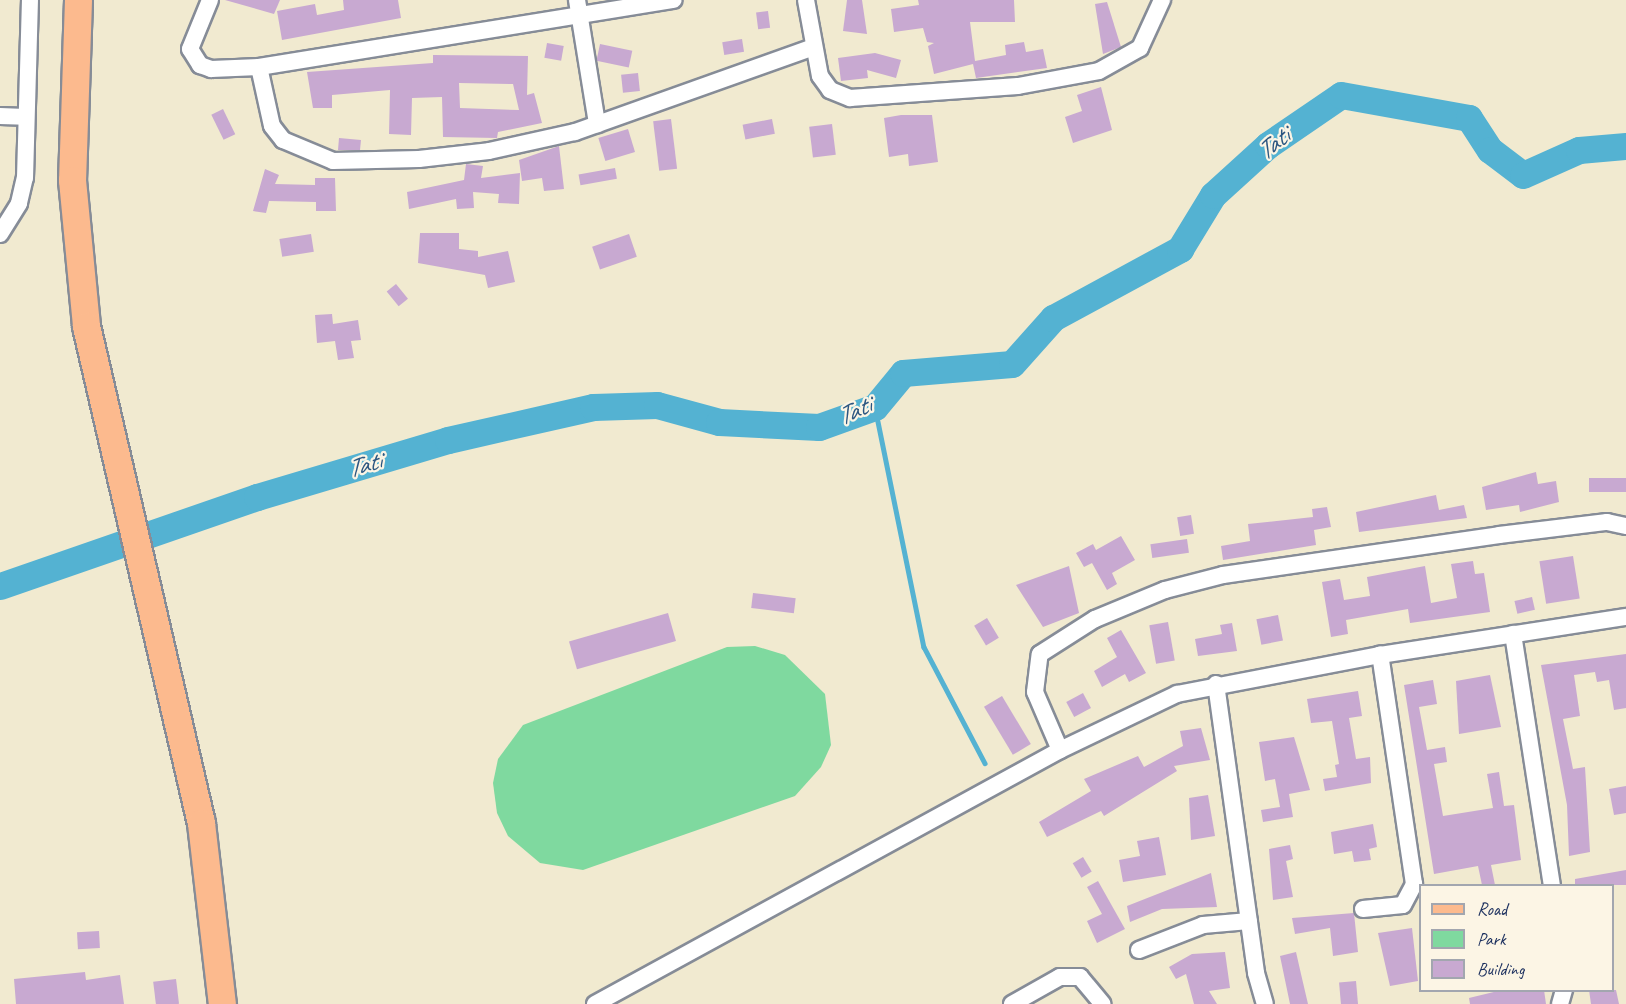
<!DOCTYPE html>
<style>
body{margin:0}
#map{position:relative;width:1626px;height:1004px;overflow:hidden;background:#f1ead0;font-family:Caveat,sans-serif}
div>[style]{position:absolute}
[style*='--x']{left:calc(var(--x)*1px);top:calc(var(--y)*1px);width:calc(var(--w)*1px);rotate:calc(var(--a)*1deg)}
.green>*{inset:0;background:#7fd99f}
.stream>*{height:4.5px;margin:-2.25px;padding:0 2.25px;transform-origin:2.25px;border-radius:2.25px;background:#54b2d2}
.river>*{height:27px;margin:-13.5px;padding:0 13.5px;transform-origin:13.5px;border-radius:13.5px;background:#54b2d2}
.building>*{inset:0;background:#c8a9d1;transform-origin:0 0}
.roads{filter:drop-shadow(2px 0 #868c97) drop-shadow(-2px 0 #868c97) drop-shadow(0 2px #868c97) drop-shadow(0 -2px #868c97)}
.street>*{height:16px;margin:-8px;padding:0 8px;transform-origin:8px;border-radius:8px;background:#fff}
.primary>*{height:27px;margin:-13.5px;padding:0 13.5px;transform-origin:13.5px;border-radius:13.5px;background:#fcba8e}
span{translate:-50% -50%;white-space:nowrap;text-align:center;line-height:1.15;-webkit-text-stroke:4.5px #fcf5e5;paint-order:stroke}
.water-label{font-size:26px;color:#2c5681;font-style:italic}
.legend{position:absolute;left:1419px;top:884px;width:195px;height:108px;box-sizing:border-box;background:#fcf5e5;border:2px solid #a2a6af;margin:0;padding:8px 10px;list-style:none;font-size:18px;color:#1b2f5e}
.legend li{display:flex;align-items:center;gap:12px;height:30px}
.legend b{width:30px;border:2px solid #a2a6af}
</style>
<div id="map">
<div class="green">
<i style="clip-path:polygon(755px 646px,785px 655px,825px 694px,831px 745px,821px 767px,795px 796px,583px 870px,540px 863px,508px 836px,497px 813px,493px 783px,498px 759px,523px 725px,727px 647px)"></i>
</div>
<div class="stream">
<i style="--x:875;--y:407;--w:245;--a:78.5"></i>
<i style="--x:924;--y:647;--w:131;--a:62.3"></i>
</div>
<div class="river">
<i style="--x:0;--y:586;--w:272;--a:-19.1"></i>
<i style="--x:257;--y:497;--w:199;--a:-16.6"></i>
<i style="--x:448;--y:440;--w:149;--a:-12.8"></i>
<i style="--x:593;--y:407;--w:64;--a:-1.8"></i>
<i style="--x:657;--y:405;--w:64;--a:15.3"></i>
<i style="--x:719;--y:422;--w:100;--a:2.9"></i>
<i style="--x:819;--y:427;--w:59;--a:-19.7"></i>
<i style="--x:875;--y:407;--w:44;--a:-50.5"></i>
<i style="--x:903;--y:373;--w:109;--a:-4.7"></i>
<i style="--x:1012;--y:364;--w:62;--a:-48.3"></i>
<i style="--x:1053;--y:318;--w:145;--a:-28.5"></i>
<i style="--x:1180;--y:249;--w:63;--a:-58.6"></i>
<i style="--x:1213;--y:195;--w:74;--a:-42.3"></i>
<i style="--x:1268;--y:145;--w:88;--a:-34.4"></i>
<i style="--x:1341;--y:95;--w:130;--a:10.2"></i>
<i style="--x:1469;--y:118;--w:38;--a:57"></i>
<i style="--x:1490;--y:150;--w:41;--a:37.1"></i>
<i style="--x:1523;--y:175;--w:61;--a:-24.1"></i>
<i style="--x:1579;--y:150;--w:47;--a:-4.9"></i>
</div>
<div class="building">
<i style="clip-path:polygon(225px 0,280px 0,274px 14px)"></i>
<i style="clip-path:polygon(343px 0,398px 0,401px 18px,282px 40px,277px 11px,315px 4px,317px 15px,344px 10px)"></i>
<i style="clip-path:polygon(847px 0,862px 0,867px 34px,843px 31px)"></i>
<i style="clip-path:polygon(918px 0,1014px 0,1015px 22px,970px 22px,975px 61px,1006px 55px,1005px 45px,1024px 42px,1026px 52px,1043px 49px,1047px 68px,976px 78px,973px 64px,934px 74px,928px 46px,934px 43px,927px 42px,923px 28px,894px 32px,891px 9px,919px 5px)"></i>
<i style="clip-path:polygon(1107px 2px,1121px 47px,1103px 54px,1095px 4px)"></i>
<i style="left:768px;top:11px;width:17px;height:12px;rotate:83deg"></i>
<i style="left:742px;top:39px;width:13px;height:20px;rotate:81deg"></i>
<i style="left:547px;top:43px;width:17px;height:15px;rotate:10deg"></i>
<i style="left:600px;top:44px;width:33px;height:17px;rotate:12deg"></i>
<i style="clip-path:polygon(875px 53px,901px 60px,896px 78px,867px 70px,868px 78px,841px 81px,838px 58px)"></i>
<i style="clip-path:polygon(evenodd,433px 55px,528px 56px,527px 95px,534px 93px,542px 123px,498px 132px,497px 138px,443px 137px,442px 97px,412px 98px,411px 135px,389px 134px,390px 90px,332px 95px,332px 108px,313px 108px,307px 72px,433px 63px,433px 55px,459px 83px,513px 84px,519px 110px,460px 108px,459px 83px)"></i>
<i style="left:638px;top:73px;width:18px;height:17px;rotate:84deg"></i>
<i style="clip-path:polygon(1101px 87px,1112px 130px,1073px 143px,1065px 117px,1082px 111px,1077px 95px)"></i>
<i style="left:223px;top:109px;width:28px;height:13px;rotate:64deg"></i>
<i style="clip-path:polygon(901px 115px,932px 115px,938px 162px,909px 166px,908px 154px,889px 157px,884px 118px)"></i>
<i style="left:671px;top:119px;width:50px;height:18px;rotate:83deg"></i>
<i style="left:772px;top:119px;width:15px;height:30px;rotate:79deg"></i>
<i style="left:832px;top:124px;width:31px;height:23px;rotate:83deg"></i>
<i style="left:628px;top:129px;width:24px;height:31px;rotate:73deg"></i>
<i style="clip-path:polygon(339px 138px,361px 140px,360px 150px,338px 150px)"></i>
<i style="clip-path:polygon(559px 146px,564px 189px,544px 191px,542px 178px,522px 181px,519px 160px)"></i>
<i style="clip-path:polygon(466px 164px,483px 166px,481px 178px,520px 173px,519px 204px,498px 203px,499px 194px,473px 192px,474px 208px,457px 209px,456px 199px,409px 209px,407px 192px,464px 180px)"></i>
<i style="left:615px;top:168px;width:11px;height:37px;rotate:80deg"></i>
<i style="clip-path:polygon(265px 169px,279px 175px,275px 184px,315px 185px,315px 178px,335px 178px,336px 211px,316px 211px,316px 202px,269px 201px,266px 213px,253px 211px)"></i>
<i style="clip-path:polygon(420px 233px,459px 233px,459px 249px,478px 251px,478px 257px,508px 251px,515px 282px,488px 288px,485px 275px,418px 263px)"></i>
<i style="left:311px;top:234px;width:18px;height:32px;rotate:81deg"></i>
<i style="left:629px;top:234px;width:24px;height:39px;rotate:71deg"></i>
<i style="left:396px;top:284px;width:19px;height:12px;rotate:51deg"></i>
<i style="clip-path:polygon(332px 314px,333px 324px,358px 320px,361px 340px,351px 341px,354px 358px,338px 360px,335px 341px,317px 343px,315px 315px)"></i>
<i style="clip-path:polygon(1536px 472px,1538px 484px,1556px 481px,1559px 502px,1520px 512px,1519px 505px,1486px 510px,1482px 487px)"></i>
<i style="left:1626px;top:478px;width:14px;height:37px;rotate:90deg"></i>
<i style="clip-path:polygon(1436px 495px,1439px 510px,1464px 505px,1467px 518px,1359px 532px,1356px 512px)"></i>
<i style="clip-path:polygon(1327px 507px,1331px 527px,1314px 530px,1316px 545px,1223px 560px,1221px 546px,1250px 541px,1248px 524px,1313px 517px,1312px 509px)"></i>
<i style="left:1191px;top:515px;width:19px;height:14px;rotate:81deg"></i>
<i style="clip-path:polygon(1121px 536px,1135px 560px,1112px 573px,1117px 584px,1107px 590px,1092px 563px,1084px 567px,1076px 553px,1093px 544px,1096px 550px)"></i>
<i style="left:1187px;top:539px;width:14px;height:37px;rotate:82deg"></i>
<i style="left:1573px;top:556px;width:43px;height:34px;rotate:81deg"></i>
<i style="clip-path:polygon(1473px 561px,1475px 574px,1484px 573px,1490px 612px,1410px 623px,1408px 609px,1346px 620px,1348px 634px,1331px 637px,1322px 582px,1340px 579px,1344px 600px,1370px 596px,1367px 577px,1425px 566px,1431px 603px,1457px 598px,1451px 564px)"></i>
<i style="clip-path:polygon(1069px 566px,1079px 613px,1043px 627px,1016px 585px)"></i>
<i style="left:753px;top:593px;width:43px;height:15px;rotate:7deg"></i>
<i style="left:1532px;top:597px;width:13px;height:18px;rotate:77deg"></i>
<i style="left:668px;top:613px;width:29px;height:103px;rotate:74deg"></i>
<i style="left:1278px;top:615px;width:26px;height:22px;rotate:79deg"></i>
<i style="left:987px;top:618px;width:23px;height:15px;rotate:59deg"></i>
<i style="left:1168px;top:622px;width:39px;height:19px;rotate:80deg"></i>
<i style="clip-path:polygon(1232px 623px,1237px 651px,1198px 656px,1195px 639px,1222px 634px,1220px 625px)"></i>
<i style="clip-path:polygon(1121px 630px,1146px 673px,1129px 682px,1125px 674px,1102px 687px,1094px 671px,1117px 657px,1107px 638px)"></i>
<i style="clip-path:polygon(1626px 654px,1626px 708px,1614px 710px,1609px 680px,1597px 682px,1595px 672px,1574px 675px,1580px 716px,1563px 719px,1573px 769px,1585px 767px,1590px 852px,1569px 856px,1567px 805px,1541px 665px)"></i>
<i style="clip-path:polygon(1490px 675px,1501px 727px,1459px 734px,1456px 681px)"></i>
<i style="clip-path:polygon(1433px 680px,1437px 704px,1419px 707px,1427px 750px,1445px 747px,1447px 762px,1434px 764px,1443px 816px,1493px 808px,1487px 774px,1499px 772px,1504px 806px,1514px 805px,1521px 860px,1491px 865px,1495px 885px,1482px 885px,1478px 866px,1434px 874px,1404px 685px)"></i>
<i style="clip-path:polygon(1358px 691px,1362px 716px,1349px 718px,1356px 759px,1370px 757px,1371px 783px,1325px 791px,1323px 779px,1337px 777px,1335px 765px,1339px 764px,1332px 721px,1311px 723px,1307px 699px)"></i>
<i style="left:1083px;top:693px;width:17px;height:19px;rotate:62deg"></i>
<i style="left:1002px;top:696px;width:56px;height:21px;rotate:59deg"></i>
<i style="clip-path:polygon(1201px 728px,1210px 760px,1174px 766px,1177px 771px,1104px 816px,1101px 811px,1047px 837px,1039px 822px,1091px 791px,1084px 779px,1138px 756px,1144px 767px,1183px 746px,1180px 731px)"></i>
<i style="clip-path:polygon(1294px 737px,1310px 790px,1289px 794px,1293px 817px,1263px 822px,1261px 810px,1280px 807px,1275px 779px,1265px 781px,1259px 742px)"></i>
<i style="clip-path:polygon(1626px 786px,1626px 813px,1614px 815px,1609px 789px)"></i>
<i style="clip-path:polygon(1208px 795px,1215px 836px,1191px 840px,1189px 798px)"></i>
<i style="clip-path:polygon(1373px 824px,1377px 847px,1369px 849px,1371px 860px,1354px 862px,1352px 851px,1334px 854px,1331px 832px)"></i>
<i style="clip-path:polygon(1159px 837px,1166px 875px,1123px 882px,1119px 860px,1140px 856px,1137px 841px)"></i>
<i style="clip-path:polygon(1290px 845px,1293px 859px,1286px 861px,1293px 897px,1273px 900px,1269px 849px)"></i>
<i style="left:1083px;top:857px;width:17px;height:12px;rotate:59deg"></i>
<i style="clip-path:polygon(1626px 870px,1626px 885px,1575px 885px,1575px 879px)"></i>
<i style="clip-path:polygon(1211px 873px,1217px 907px,1162px 909px,1130px 922px,1127px 906px)"></i>
<i style="clip-path:polygon(1098px 881px,1125px 929px,1097px 943px,1087px 921px,1102px 914px,1087px 887px)"></i>
<i style="clip-path:polygon(1354px 913px,1358px 952px,1333px 956px,1330px 928px,1295px 934px,1292px 918px)"></i>
<i style="clip-path:polygon(1412px 928px,1418px 981px,1390px 986px,1378px 933px)"></i>
<i style="left:99px;top:931px;width:17px;height:22px;rotate:87deg"></i>
<i style="clip-path:polygon(1225px 952px,1230px 988px,1209px 991px,1217px 1004px,1194px 1004px,1186px 974px,1176px 979px,1169px 967px,1192px 954px)"></i>
<i style="clip-path:polygon(1296px 952px,1301px 974px,1308px 1004px,1290px 1004px,1280px 956px)"></i>
<i style="clip-path:polygon(85px 972px,86px 980px,120px 975px,124px 1004px,16px 1004px,14px 979px)"></i>
<i style="left:176px;top:979px;width:25px;height:23px;rotate:83deg"></i>
<i style="left:1356px;top:981px;width:23px;height:17px;rotate:85deg"></i>
<i style="clip-path:polygon(1502px 990px,1544px 990px,1546px 1004px,1470px 1004px,1469px 998px)"></i>
<i style="clip-path:polygon(1589px 990px,1616px 990px,1619px 1004px,1591px 1004px)"></i>
</div>
<div class="roads">
<div class="street">
<i style="--x:210;--y:0;--w:53;--a:112.2"></i>
<i style="--x:190;--y:49;--w:19;--a:58"></i>
<i style="--x:200;--y:65;--w:12;--a:20"></i>
<i style="--x:211;--y:69;--w:48;--a:-2.4"></i>
<i style="--x:259;--y:67;--w:420;--a:-9.2"></i>
<i style="--x:577;--y:0;--w:126;--a:80.8"></i>
<i style="--x:806;--y:0;--w:77;--a:79.6"></i>
<i style="--x:820;--y:76;--w:17;--a:54"></i>
<i style="--x:830;--y:90;--w:22;--a:22"></i>
<i style="--x:850;--y:98;--w:168;--a:-4.1"></i>
<i style="--x:1018;--y:86;--w:82;--a:-10.5"></i>
<i style="--x:1099;--y:71;--w:47;--a:-29.3"></i>
<i style="--x:1140;--y:48;--w:53;--a:-65.4"></i>
<i style="--x:259;--y:67;--w:60;--a:77.6"></i>
<i style="--x:272;--y:126;--w:18;--a:52"></i>
<i style="--x:283;--y:140;--w:54;--a:22.8"></i>
<i style="--x:333;--y:161;--w:86;--a:-1.3"></i>
<i style="--x:419;--y:159;--w:70;--a:-6.5"></i>
<i style="--x:489;--y:151;--w:88;--a:-12.5"></i>
<i style="--x:575;--y:132;--w:251;--a:-19.6"></i>
<i style="--x:0;--y:116;--w:25;--a:2"></i>
<i style="--x:0;--y:234;--w:36;--a:-58"></i>
<i style="--x:19;--y:203;--w:26;--a:-77"></i>
<i style="--x:25;--y:178;--w:178;--a:-88.4"></i>
<i style="--x:1513;--y:634;--w:255;--a:81.2"></i>
<i style="--x:1216;--y:684;--w:292;--a:82.1"></i>
<i style="--x:1256;--y:973;--w:32;--a:74"></i>
<i style="--x:1060;--y:750;--w:63;--a:-113.3"></i>
<i style="--x:1035;--y:692;--w:38;--a:-83"></i>
<i style="--x:1040;--y:654;--w:65;--a:-32.5"></i>
<i style="--x:1095;--y:619;--w:76;--a:-22.5"></i>
<i style="--x:1165;--y:590;--w:60;--a:-14.5"></i>
<i style="--x:1223;--y:575;--w:279;--a:-8.2"></i>
<i style="--x:1499;--y:535;--w:109;--a:-6.9"></i>
<i style="--x:1607;--y:522;--w:19;--a:12"></i>
<i style="--x:1363;--y:909;--w:40;--a:-5.7"></i>
<i style="--x:1403;--y:905;--w:24;--a:-62"></i>
<i style="--x:1414;--y:884;--w:232;--a:-98.4"></i>
<i style="--x:1139;--y:950;--w:69;--a:-21.3"></i>
<i style="--x:1203;--y:925;--w:46;--a:-5"></i>
<i style="--x:595;--y:1004;--w:530;--a:-28.64"></i>
<i style="--x:1060;--y:750;--w:130;--a:-25.6"></i>
<i style="--x:1177;--y:694;--w:207;--a:-10.9"></i>
<i style="--x:1380;--y:655;--w:249;--a:-8.8"></i>
<i style="--x:1012;--y:1004;--w:55;--a:-29.4"></i>
<i style="--x:1060;--y:977;--w:20;--a:0"></i>
<i style="--x:1080;--y:977;--w:35;--a:50"></i>
<i style="--x:1560;--y:1004;--w:15;--a:-74"></i>
</div>
<div class="primary">
<i style="--x:78;--y:0;--w:180;--a:91.9"></i>
<i style="--x:72;--y:180;--w:147;--a:84.5"></i>
<i style="--x:86;--y:326;--w:510;--a:76.97"></i>
<i style="--x:201;--y:823;--w:182;--a:83.4"></i>
</div>
</div>
<div class="water-label">
<span style="left:1273px;top:144px;rotate:-38deg">Tati</span>
<span style="left:854px;top:411px;rotate:-24deg">Tati</span>
<span style="left:364px;top:465px;rotate:-16deg">Tati</span>
</div>
<ul class="legend">
<li><b style="height:8px;background:#fcba8e"></b>Road</li>
<li><b style="height:16px;background:#7fd99f"></b>Park</li>
<li><b style="height:16px;background:#c8a9d1"></b>Building</li>
</ul>
</div>
